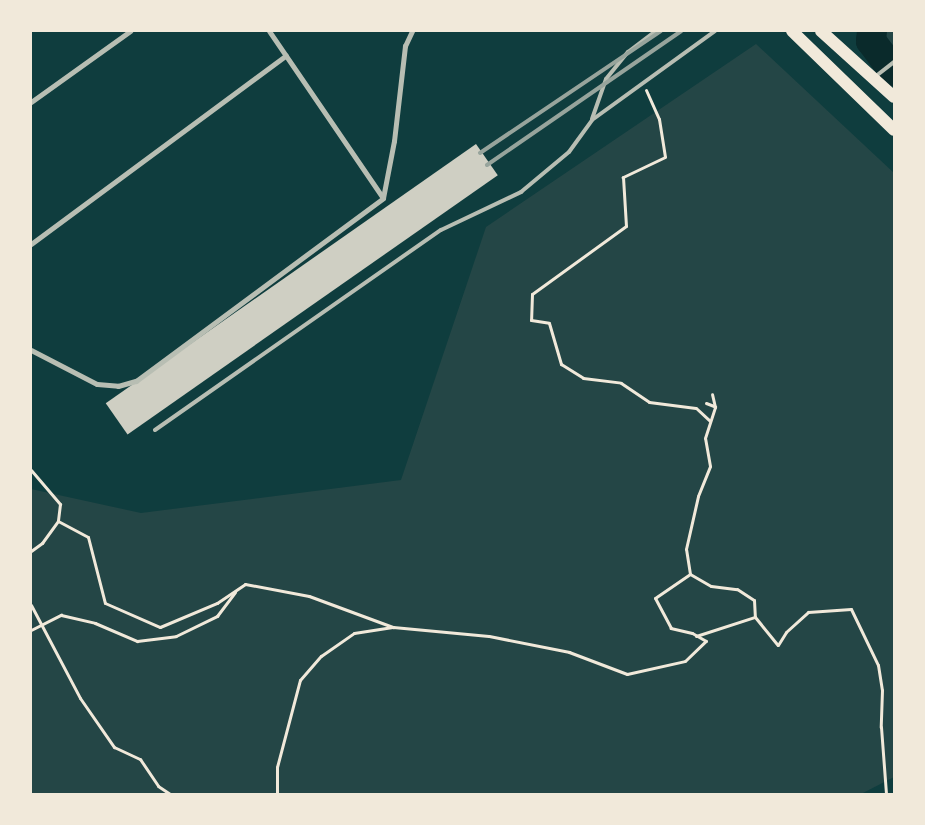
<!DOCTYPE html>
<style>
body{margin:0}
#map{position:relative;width:925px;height:825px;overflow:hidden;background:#0f3d3e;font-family:"Varela Round",sans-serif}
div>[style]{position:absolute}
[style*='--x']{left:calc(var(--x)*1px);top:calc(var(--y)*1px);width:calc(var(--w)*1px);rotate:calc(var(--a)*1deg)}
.green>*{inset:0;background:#244646}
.river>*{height:30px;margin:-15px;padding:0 15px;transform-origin:15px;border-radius:15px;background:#0a2a2b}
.building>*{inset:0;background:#cfcfc3;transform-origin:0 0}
.path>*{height:3px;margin:-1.5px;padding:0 1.5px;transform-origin:1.5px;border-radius:1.5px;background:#f1e9da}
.service>*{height:4px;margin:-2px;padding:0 2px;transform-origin:2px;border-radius:2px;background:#b8beb3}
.minor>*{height:5px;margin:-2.5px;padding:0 2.5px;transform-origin:2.5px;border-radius:2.5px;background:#b8beb3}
.primary>*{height:12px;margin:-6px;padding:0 6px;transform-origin:6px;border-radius:6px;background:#f1e9da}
.rail>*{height:4px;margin:-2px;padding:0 2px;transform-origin:2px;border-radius:2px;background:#97a49c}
span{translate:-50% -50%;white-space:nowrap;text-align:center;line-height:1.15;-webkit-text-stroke:4.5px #f1e9da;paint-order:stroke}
.frame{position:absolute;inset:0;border:32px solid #f1e9da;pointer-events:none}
</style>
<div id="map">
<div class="green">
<i style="clip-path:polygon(882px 31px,894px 31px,894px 60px,880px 44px)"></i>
<i style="clip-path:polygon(756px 44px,894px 173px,894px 777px,861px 794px,31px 794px,31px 489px,141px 513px,401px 480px,486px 227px)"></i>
</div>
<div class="river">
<i style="--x:872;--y:31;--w:10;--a:96"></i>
<i style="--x:871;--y:41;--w:38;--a:53"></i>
</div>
<div class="building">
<i style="left:476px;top:144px;width:38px;height:452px;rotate:55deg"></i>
</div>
<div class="path">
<i style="--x:646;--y:90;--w:32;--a:66"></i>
<i style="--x:659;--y:119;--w:38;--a:81"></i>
<i style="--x:665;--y:157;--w:47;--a:154.5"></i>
<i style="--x:623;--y:177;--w:49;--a:86.5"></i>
<i style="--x:626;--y:226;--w:116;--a:144.1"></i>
<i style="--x:532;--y:294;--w:26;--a:92"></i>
<i style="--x:531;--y:320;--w:18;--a:9"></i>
<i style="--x:549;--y:323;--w:43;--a:73.7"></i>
<i style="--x:561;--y:364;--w:26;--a:32"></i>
<i style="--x:583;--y:378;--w:38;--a:7"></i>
<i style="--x:621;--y:383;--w:34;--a:34"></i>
<i style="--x:649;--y:402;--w:47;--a:7.3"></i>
<i style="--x:696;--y:408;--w:19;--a:43"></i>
<i style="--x:706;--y:403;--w:9;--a:21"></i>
<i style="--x:31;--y:470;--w:45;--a:49.5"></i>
<i style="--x:60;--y:504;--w:17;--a:97"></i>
<i style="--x:58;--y:521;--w:34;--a:28"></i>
<i style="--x:88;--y:537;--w:68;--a:75.6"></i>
<i style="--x:105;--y:603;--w:60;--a:23.6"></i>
<i style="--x:160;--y:627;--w:62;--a:-22.8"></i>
<i style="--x:217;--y:603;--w:34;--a:-34"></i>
<i style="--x:245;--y:584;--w:65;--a:10.6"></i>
<i style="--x:309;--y:596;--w:90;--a:20.3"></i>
<i style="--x:31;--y:551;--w:14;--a:-36"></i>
<i style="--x:42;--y:543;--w:27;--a:-54"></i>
<i style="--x:690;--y:574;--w:24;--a:30"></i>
<i style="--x:711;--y:586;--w:26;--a:7"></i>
<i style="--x:737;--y:589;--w:20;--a:33"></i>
<i style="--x:754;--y:600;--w:17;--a:87"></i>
<i style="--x:31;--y:605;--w:105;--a:62.2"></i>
<i style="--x:80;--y:698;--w:60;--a:55.2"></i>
<i style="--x:114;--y:747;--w:29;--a:25"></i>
<i style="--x:140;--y:759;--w:32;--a:56"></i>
<i style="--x:158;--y:786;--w:14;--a:34"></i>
<i style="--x:755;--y:617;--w:36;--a:51"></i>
<i style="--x:778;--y:645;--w:15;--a:-58"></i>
<i style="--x:786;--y:632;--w:30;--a:-42"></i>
<i style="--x:808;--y:612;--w:43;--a:-4"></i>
<i style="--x:851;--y:609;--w:62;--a:64.3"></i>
<i style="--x:878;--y:665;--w:25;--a:81"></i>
<i style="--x:882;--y:690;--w:37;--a:92"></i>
<i style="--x:881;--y:727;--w:67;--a:85.7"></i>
<i style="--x:31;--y:630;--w:34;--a:-27"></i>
<i style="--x:61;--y:615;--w:35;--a:13"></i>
<i style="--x:95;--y:623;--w:46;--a:23.2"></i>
<i style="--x:137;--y:641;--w:39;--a:-7"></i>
<i style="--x:176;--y:636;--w:46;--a:-26"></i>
<i style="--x:217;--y:616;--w:30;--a:-53"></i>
<i style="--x:696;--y:636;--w:62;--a:-17.9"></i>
<i style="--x:277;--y:794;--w:27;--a:-90"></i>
<i style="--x:277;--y:767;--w:90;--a:-75.2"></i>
<i style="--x:300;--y:680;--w:32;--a:-49"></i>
<i style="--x:321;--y:656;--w:40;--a:-34.9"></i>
<i style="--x:354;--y:633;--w:39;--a:-9"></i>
<i style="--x:393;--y:627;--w:96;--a:5.4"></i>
<i style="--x:489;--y:636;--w:82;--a:11.3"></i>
<i style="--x:569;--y:652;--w:62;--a:20.8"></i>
<i style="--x:627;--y:674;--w:59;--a:-12.6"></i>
<i style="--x:685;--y:661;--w:29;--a:-44"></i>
<i style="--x:706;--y:641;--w:16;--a:-150"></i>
<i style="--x:692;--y:633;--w:22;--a:-167"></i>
<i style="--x:671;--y:628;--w:34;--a:-118"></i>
<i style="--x:655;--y:598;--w:42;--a:-34.4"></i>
<i style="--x:690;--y:574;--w:25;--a:-99"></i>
<i style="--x:686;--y:549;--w:54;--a:-77.2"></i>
<i style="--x:698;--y:496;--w:32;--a:-68"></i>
<i style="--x:710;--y:466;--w:28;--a:-100"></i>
<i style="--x:705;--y:438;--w:33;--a:-72"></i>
<i style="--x:715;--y:407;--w:13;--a:-103"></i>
</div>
<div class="service">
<i style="--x:876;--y:76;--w:23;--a:-38"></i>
<i style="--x:592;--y:119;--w:42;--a:-70.7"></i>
<i style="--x:606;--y:79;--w:35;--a:-51"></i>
<i style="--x:628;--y:52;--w:35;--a:-37"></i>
<i style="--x:155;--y:430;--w:349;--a:-35"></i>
<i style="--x:441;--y:230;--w:89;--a:-25.4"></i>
<i style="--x:521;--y:192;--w:62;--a:-39.8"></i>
<i style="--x:569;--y:152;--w:39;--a:-54"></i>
<i style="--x:592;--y:120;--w:152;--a:-35.9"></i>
</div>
<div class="minor">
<i style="--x:31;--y:102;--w:122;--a:-35.6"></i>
<i style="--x:383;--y:198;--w:58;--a:-79.1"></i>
<i style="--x:394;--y:141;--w:96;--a:-83.4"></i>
<i style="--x:405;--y:46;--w:17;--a:-65"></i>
<i style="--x:31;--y:244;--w:317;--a:-36.5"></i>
<i style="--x:31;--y:350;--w:74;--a:27.3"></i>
<i style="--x:97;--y:384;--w:21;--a:5"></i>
<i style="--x:118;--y:386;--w:19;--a:-16"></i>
<i style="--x:136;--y:381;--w:307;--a:-36.5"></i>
<i style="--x:383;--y:198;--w:202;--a:-124.3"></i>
</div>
<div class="primary">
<i style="--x:792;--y:31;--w:142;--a:44.1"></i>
<i style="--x:821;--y:31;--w:98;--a:42.1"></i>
</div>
<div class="rail">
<i style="--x:480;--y:153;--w:218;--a:-34"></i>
<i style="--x:487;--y:165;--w:236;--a:-34.6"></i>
</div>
<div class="frame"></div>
</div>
